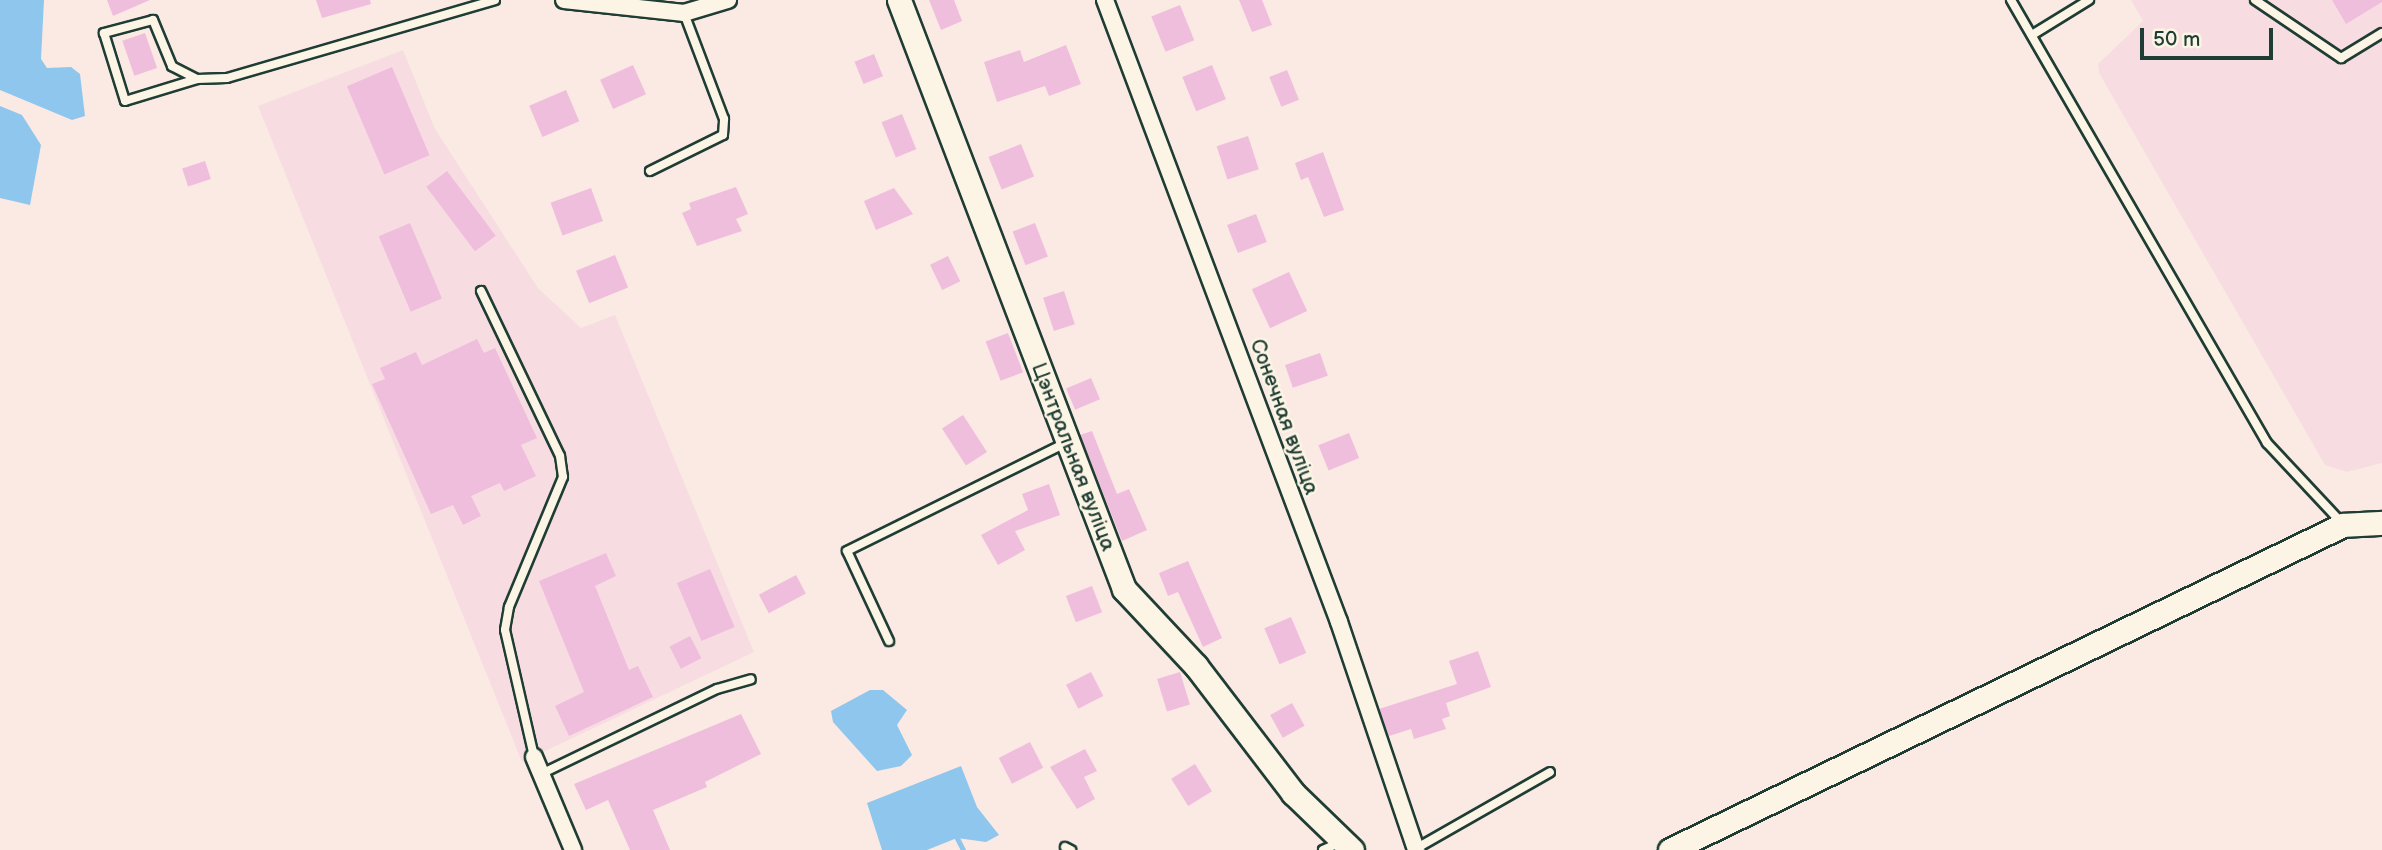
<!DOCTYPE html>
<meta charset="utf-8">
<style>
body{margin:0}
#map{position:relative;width:2382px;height:850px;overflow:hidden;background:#faeae3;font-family:"Balsamiq Sans",sans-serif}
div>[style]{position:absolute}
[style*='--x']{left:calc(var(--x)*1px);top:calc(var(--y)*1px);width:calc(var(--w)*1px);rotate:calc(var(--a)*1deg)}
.built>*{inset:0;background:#f7dde1}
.water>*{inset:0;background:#8fc6ed}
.stream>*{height:5px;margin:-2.5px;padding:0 2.5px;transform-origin:2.5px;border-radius:2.5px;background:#8fc6ed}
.building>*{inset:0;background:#f0bedd;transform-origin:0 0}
.roads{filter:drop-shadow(2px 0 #1f3d34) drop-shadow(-2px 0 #1f3d34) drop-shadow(0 2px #1f3d34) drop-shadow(0 -2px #1f3d34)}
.lane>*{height:8px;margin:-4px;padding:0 4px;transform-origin:4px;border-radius:4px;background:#fcf5e5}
.street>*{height:16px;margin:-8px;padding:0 8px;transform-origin:8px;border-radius:8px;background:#fcf5e5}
.secondary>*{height:23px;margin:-11.5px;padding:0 11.5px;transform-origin:11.5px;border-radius:11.5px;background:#fcf5e5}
span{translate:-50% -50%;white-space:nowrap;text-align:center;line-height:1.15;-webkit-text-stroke:5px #fcf5e5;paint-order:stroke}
.street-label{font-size:21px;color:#1f3d34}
.scale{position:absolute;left:2140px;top:28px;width:133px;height:32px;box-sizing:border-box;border:4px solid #1f3d34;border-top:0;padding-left:9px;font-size:21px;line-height:24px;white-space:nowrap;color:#1f3d34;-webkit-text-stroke:5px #fcf5e5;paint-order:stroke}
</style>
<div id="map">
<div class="built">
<i style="clip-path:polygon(2131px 0,2382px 0,2382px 463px,2347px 472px,2325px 465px,2099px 73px,2098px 64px,2143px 21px)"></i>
<i style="clip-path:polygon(403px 50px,435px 129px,538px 288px,581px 328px,615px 315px,754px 652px,522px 762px,258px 106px)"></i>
</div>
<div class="water">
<i style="clip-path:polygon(0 0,44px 0,41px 59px,47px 68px,71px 67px,80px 74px,85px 116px,72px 120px,0 90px)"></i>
<i style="clip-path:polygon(0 106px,22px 115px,41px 145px,30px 205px,0 198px)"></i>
<i style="clip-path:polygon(870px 690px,883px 690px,907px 710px,897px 725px,912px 755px,901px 766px,877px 771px,833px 722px,831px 711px)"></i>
<i style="clip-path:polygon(961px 766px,977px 807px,999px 835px,986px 842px,957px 838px,927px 850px,882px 850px,867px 803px)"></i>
</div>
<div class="stream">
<i style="--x:957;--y:838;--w:13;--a:63"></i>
</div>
<div class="building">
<i style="clip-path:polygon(107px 0,150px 0,113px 16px)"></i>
<i style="clip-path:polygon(316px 0,370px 0,371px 4px,322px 18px)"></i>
<i style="clip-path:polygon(929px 0,954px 0,962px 21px,941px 30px)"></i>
<i style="clip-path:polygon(1239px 0,1262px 0,1272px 25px,1252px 32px)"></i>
<i style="clip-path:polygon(2332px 0,2382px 0,2382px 2px,2346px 24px)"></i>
<i style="left:1180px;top:5px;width:38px;height:31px;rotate:68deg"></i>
<i style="left:145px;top:33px;width:37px;height:24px;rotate:71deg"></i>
<i style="clip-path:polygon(1066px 45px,1081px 84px,1049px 96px,1045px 86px,997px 102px,984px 62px,1020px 50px,1024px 62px)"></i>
<i style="left:874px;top:54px;width:24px;height:21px;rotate:68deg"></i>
<i style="left:633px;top:65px;width:32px;height:36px;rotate:66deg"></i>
<i style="left:1212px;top:65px;width:37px;height:32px;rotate:68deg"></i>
<i style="left:392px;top:67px;width:96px;height:49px;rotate:67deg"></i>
<i style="left:1287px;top:70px;width:32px;height:19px;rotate:68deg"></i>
<i style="left:566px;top:90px;width:34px;height:40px;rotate:67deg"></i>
<i style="left:902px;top:114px;width:38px;height:22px;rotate:68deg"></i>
<i style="left:1248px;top:136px;width:35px;height:33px;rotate:72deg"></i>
<i style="left:1021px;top:144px;width:35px;height:35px;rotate:68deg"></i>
<i style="clip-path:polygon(1323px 152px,1344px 210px,1324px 217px,1308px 177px,1301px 180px,1295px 163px)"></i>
<i style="left:205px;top:161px;width:19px;height:24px;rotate:72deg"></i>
<i style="left:447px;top:171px;width:81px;height:26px;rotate:53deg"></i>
<i style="clip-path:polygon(736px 187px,748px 214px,736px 219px,742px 231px,697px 246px,682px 213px,691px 209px,689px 203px)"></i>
<i style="left:591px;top:188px;width:35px;height:43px;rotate:70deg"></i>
<i style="clip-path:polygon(894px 188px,913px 214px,876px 230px,864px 201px)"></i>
<i style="left:1256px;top:214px;width:30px;height:31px;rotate:69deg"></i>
<i style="left:410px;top:223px;width:82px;height:34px;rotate:67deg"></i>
<i style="left:1035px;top:223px;width:36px;height:24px;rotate:69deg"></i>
<i style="left:615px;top:255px;width:35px;height:42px;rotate:68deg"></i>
<i style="left:948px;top:256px;width:28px;height:20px;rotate:64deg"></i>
<i style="left:1289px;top:272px;width:43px;height:41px;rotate:65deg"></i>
<i style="left:1064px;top:291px;width:35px;height:22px;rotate:72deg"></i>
<i style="left:1008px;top:333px;width:42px;height:24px;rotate:69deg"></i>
<i style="clip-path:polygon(477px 339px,484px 353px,495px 348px,537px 438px,521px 445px,536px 476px,504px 491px,500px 483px,471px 496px,481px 516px,463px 525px,453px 505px,431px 514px,372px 384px,385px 379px,380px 368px,416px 352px,422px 365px)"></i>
<i style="left:1320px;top:353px;width:24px;height:37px;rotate:71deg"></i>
<i style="left:1091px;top:378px;width:23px;height:27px;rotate:67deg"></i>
<i style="left:963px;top:415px;width:44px;height:25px;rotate:57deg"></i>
<i style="clip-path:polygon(1092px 431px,1117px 494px,1129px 489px,1147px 530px,1122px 541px,1080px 435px)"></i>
<i style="left:1349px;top:433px;width:27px;height:33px;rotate:68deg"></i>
<i style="clip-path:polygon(1049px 484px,1060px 515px,1015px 531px,1025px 550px,998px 565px,981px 535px,1028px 510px,1022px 494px)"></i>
<i style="clip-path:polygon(606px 553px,616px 576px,595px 586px,629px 670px,638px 666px,653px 697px,569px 736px,555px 706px,584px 692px,539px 581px)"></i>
<i style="clip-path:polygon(1188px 561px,1222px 638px,1203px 647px,1178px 592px,1168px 596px,1159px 573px)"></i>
<i style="left:710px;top:569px;width:63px;height:36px;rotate:67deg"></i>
<i style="left:796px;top:575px;width:21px;height:42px;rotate:62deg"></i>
<i style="left:1092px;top:586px;width:28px;height:28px;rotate:69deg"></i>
<i style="left:1291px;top:617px;width:39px;height:29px;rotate:67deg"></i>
<i style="left:690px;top:636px;width:25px;height:23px;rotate:63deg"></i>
<i style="clip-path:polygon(1478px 651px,1491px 687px,1446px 703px,1450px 716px,1442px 719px,1446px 729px,1414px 739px,1411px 729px,1389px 736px,1379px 709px,1457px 684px,1449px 661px)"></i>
<i style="left:1091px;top:672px;width:27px;height:28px;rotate:63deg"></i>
<i style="left:1180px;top:672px;width:34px;height:24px;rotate:73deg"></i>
<i style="left:1292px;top:703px;width:26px;height:25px;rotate:61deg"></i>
<i style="clip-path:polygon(741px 714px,761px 754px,705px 782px,707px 787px,653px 810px,670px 850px,630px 850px,608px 800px,586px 810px,574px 784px)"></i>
<i style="left:1030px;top:742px;width:29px;height:35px;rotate:63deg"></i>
<i style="clip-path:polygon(1085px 749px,1097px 771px,1084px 777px,1095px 799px,1077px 809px,1050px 767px)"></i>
<i style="left:1195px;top:764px;width:32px;height:28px;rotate:58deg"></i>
</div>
<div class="roads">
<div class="lane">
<i style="--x:2011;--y:0;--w:512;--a:59.98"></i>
<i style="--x:2267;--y:443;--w:108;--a:46.9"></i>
<i style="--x:2255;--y:0;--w:104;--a:34"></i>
<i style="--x:2341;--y:58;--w:48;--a:-31.4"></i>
<i style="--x:2032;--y:35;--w:67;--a:-31.6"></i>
<i style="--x:197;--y:79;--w:28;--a:-153"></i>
<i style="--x:172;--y:66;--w:50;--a:-112.4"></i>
<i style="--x:153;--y:20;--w:51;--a:165.1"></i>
<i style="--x:104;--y:33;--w:71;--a:72.8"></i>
<i style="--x:125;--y:101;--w:75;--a:-17"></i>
<i style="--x:197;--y:79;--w:30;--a:-2"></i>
<i style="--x:227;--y:78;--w:279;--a:-16.2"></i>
<i style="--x:650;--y:171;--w:81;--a:-26.3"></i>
<i style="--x:723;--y:135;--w:16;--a:-86"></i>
<i style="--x:724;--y:119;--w:113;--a:-110.7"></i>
<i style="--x:481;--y:291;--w:183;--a:64.4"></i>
<i style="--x:560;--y:456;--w:21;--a:82"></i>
<i style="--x:563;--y:477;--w:141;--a:112.6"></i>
<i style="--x:509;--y:607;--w:23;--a:100"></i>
<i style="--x:505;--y:630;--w:130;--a:77.1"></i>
<i style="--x:889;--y:641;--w:99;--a:-115"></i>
<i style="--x:847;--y:551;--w:244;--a:-26.3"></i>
<i style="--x:543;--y:773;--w:193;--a:-25.8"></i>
<i style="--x:717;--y:689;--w:35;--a:-16"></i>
<i style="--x:1065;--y:847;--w:7;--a:27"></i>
<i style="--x:1417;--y:848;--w:153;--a:-29.7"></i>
<i style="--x:1323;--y:850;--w:20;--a:-24"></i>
</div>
<div class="street">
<i style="--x:564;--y:0;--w:121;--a:6.2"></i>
<i style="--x:684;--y:13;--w:46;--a:-16.5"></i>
<i style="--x:1105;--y:0;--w:665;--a:69.38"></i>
<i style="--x:1339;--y:622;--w:241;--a:71.3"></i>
<i style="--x:534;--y:757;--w:101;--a:67.2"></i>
</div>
<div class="secondary">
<i style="--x:899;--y:0;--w:631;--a:69.09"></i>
<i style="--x:1124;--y:589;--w:105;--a:46.9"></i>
<i style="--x:1196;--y:666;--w:160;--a:52.6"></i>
<i style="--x:1293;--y:793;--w:82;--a:44"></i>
<i style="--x:1670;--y:850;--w:747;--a:-25.78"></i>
<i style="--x:2343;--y:525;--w:39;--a:-3"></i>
</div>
</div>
<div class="street-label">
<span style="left:1284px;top:417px;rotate:70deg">Сонечная вуліца</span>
<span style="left:1073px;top:457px;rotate:69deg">Цэнтральная вуліца</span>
</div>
<div class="scale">50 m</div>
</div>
